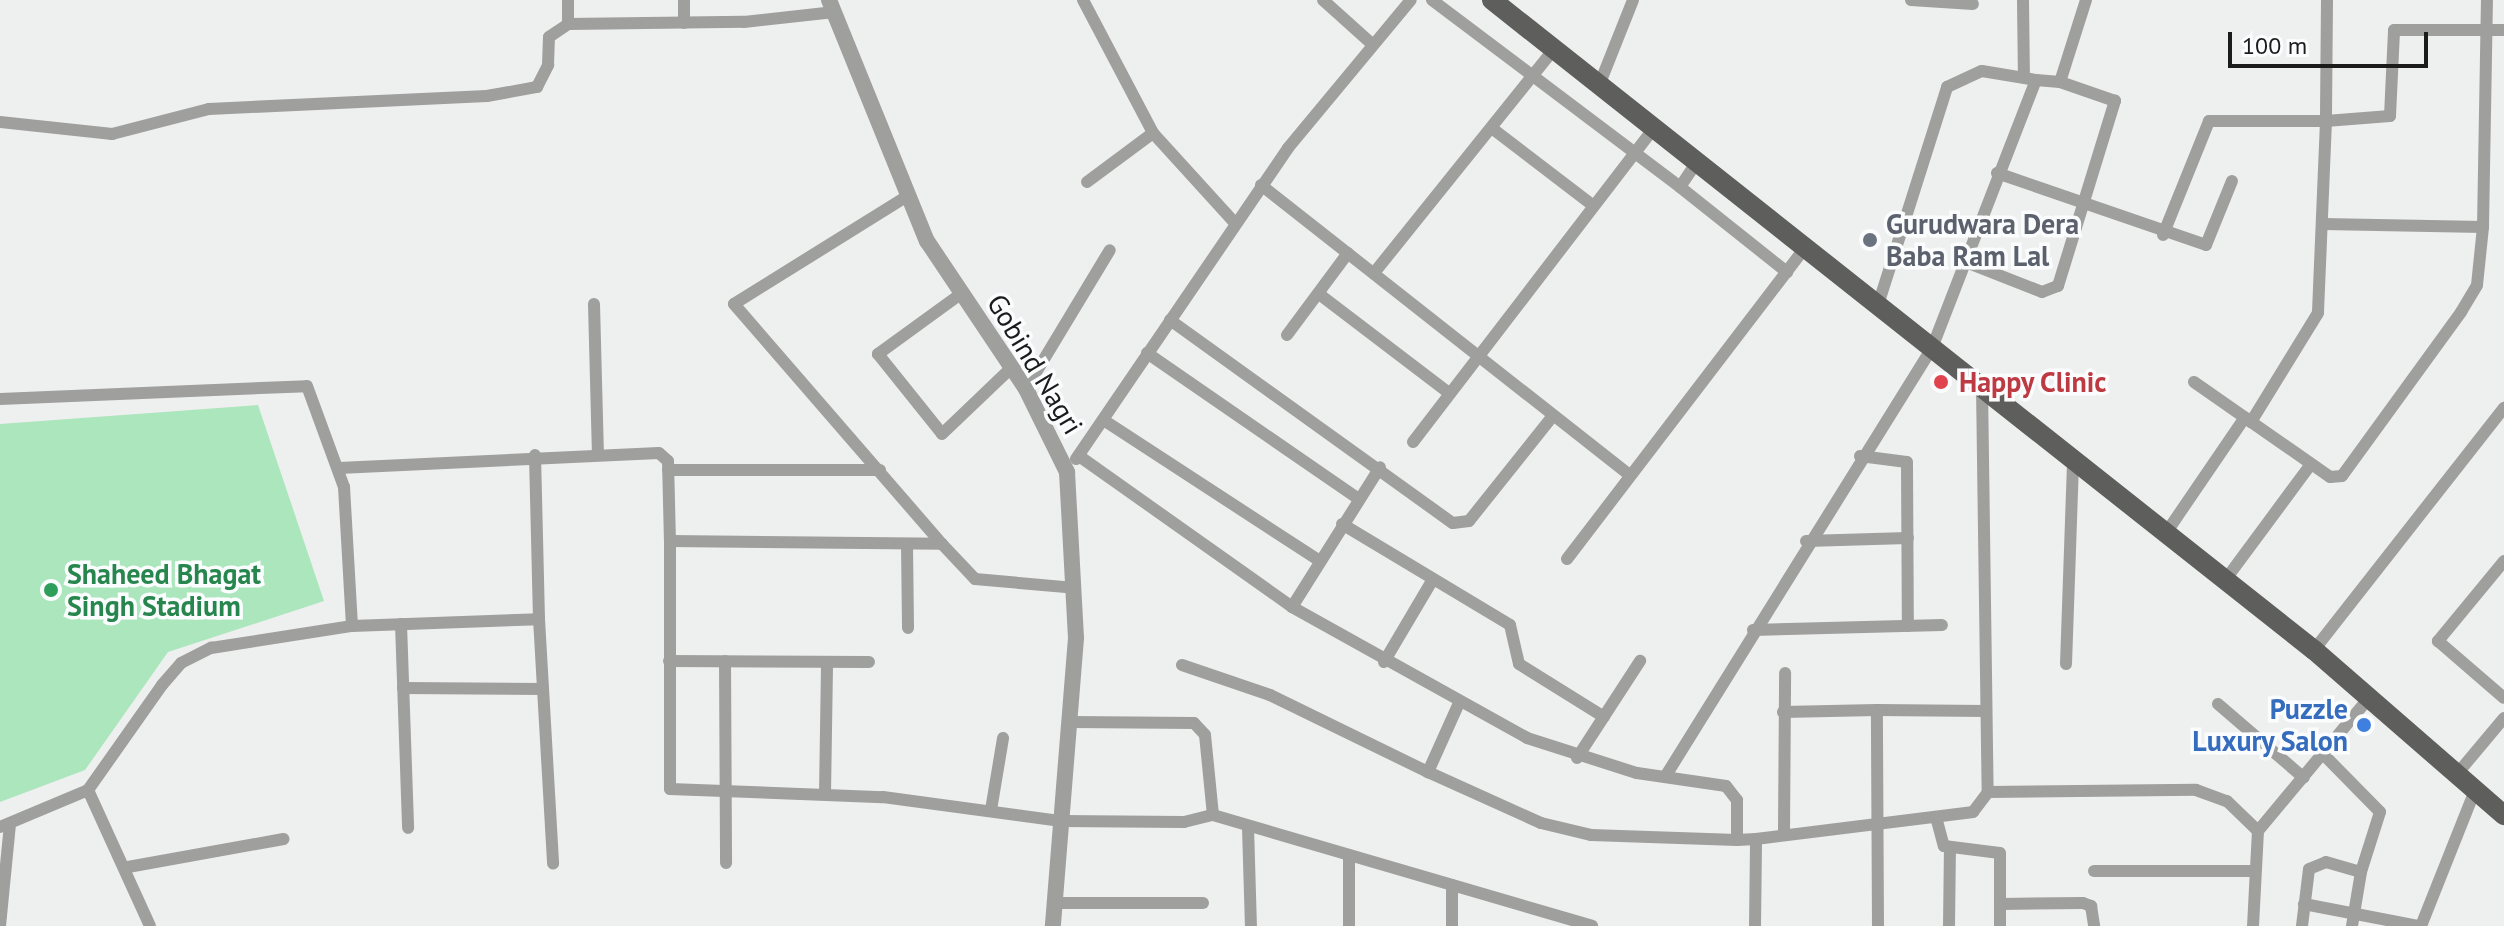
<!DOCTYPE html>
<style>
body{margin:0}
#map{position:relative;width:2504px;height:926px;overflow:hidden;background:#eeefef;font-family:"PT Sans",sans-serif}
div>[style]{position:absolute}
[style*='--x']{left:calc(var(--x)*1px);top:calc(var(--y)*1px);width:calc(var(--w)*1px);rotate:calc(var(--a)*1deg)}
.green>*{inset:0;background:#ace6bc}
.minor>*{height:12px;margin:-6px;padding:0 6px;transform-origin:6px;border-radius:6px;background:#9f9f9e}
.tertiary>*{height:16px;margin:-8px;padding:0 8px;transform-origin:8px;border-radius:8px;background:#9f9f9e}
.primary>*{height:20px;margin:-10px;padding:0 10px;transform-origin:10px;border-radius:10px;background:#5e5e5d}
.dots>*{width:22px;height:22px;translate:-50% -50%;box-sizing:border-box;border:4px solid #fbfcfd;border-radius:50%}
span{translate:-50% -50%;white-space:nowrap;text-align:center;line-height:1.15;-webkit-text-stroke:7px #fbfcfd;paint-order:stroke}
.worship-label{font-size:28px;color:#5b616d;font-weight:700}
.left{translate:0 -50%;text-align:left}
.street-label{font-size:28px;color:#1b1b1b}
.health-label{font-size:28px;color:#be3a42;font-weight:700}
.leisure-label{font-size:28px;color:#27864d;font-weight:700}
.shop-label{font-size:28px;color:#366cbe;font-weight:700}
.right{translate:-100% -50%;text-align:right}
.scale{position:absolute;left:2228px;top:32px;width:200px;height:36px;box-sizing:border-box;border:4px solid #1b1b1b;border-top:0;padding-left:10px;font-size:24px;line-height:28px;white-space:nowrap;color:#1b1b1b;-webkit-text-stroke:6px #fbfcfd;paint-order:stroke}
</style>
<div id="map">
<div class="green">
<i style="clip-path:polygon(258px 405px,324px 601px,168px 652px,85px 770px,0 802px,0 424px)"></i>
</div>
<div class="minor">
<i style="--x:568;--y:0;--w:24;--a:90"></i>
<i style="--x:684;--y:0;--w:23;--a:90"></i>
<i style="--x:1083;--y:0;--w:150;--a:62.2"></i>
<i style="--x:1153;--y:133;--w:120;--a:47.7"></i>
<i style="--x:1323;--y:0;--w:67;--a:42"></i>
<i style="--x:1432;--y:0;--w:311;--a:37"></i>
<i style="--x:1680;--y:187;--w:30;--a:-56"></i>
<i style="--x:1911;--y:0;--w:62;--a:3.7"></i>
<i style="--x:2023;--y:0;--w:77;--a:89.3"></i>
<i style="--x:2327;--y:0;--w:121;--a:90.5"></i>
<i style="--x:2326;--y:121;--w:64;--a:-4.5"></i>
<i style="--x:2390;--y:116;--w:86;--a:-87.3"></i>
<i style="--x:2394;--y:30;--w:110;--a:0"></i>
<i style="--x:1600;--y:83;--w:89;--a:-68.3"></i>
<i style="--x:0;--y:122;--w:113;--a:6.1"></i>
<i style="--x:112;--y:134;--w:100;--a:-14.5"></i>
<i style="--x:209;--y:109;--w:278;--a:-2.7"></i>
<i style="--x:487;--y:96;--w:51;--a:-10.2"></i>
<i style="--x:537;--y:87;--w:25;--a:-63"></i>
<i style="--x:548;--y:65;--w:28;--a:-88"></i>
<i style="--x:549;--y:37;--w:23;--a:-34"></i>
<i style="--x:568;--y:24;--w:176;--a:-0.7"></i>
<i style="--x:744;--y:22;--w:91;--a:-6.3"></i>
<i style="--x:1493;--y:129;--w:123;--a:37.4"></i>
<i style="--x:1997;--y:173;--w:221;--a:19"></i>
<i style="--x:2206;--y:245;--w:69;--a:-67.9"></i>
<i style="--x:1087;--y:182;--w:82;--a:-36.6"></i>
<i style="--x:1261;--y:185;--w:467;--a:38.2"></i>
<i style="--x:1680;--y:187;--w:137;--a:38.5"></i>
<i style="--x:909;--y:195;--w:206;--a:148.1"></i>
<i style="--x:734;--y:304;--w:318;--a:49.1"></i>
<i style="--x:2483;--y:227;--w:227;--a:-89"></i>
<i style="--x:2163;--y:235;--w:123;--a:-68"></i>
<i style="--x:2209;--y:121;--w:117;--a:0"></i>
<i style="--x:2326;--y:121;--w:192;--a:92.4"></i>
<i style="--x:2318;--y:313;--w:128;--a:121.6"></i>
<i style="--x:1963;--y:261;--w:85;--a:21.4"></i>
<i style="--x:2042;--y:292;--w:17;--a:-21"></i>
<i style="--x:2058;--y:286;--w:194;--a:-72.9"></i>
<i style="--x:2115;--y:101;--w:58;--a:-160.9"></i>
<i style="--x:1374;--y:273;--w:287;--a:-51.2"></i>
<i style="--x:962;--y:293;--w:104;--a:144"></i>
<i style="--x:878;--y:354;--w:102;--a:51.3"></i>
<i style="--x:942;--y:434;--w:95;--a:-43.7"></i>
<i style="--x:1319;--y:294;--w:163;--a:37.3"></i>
<i style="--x:594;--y:304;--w:148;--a:88.5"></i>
<i style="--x:1878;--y:305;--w:229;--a:-72.4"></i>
<i style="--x:1947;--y:87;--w:38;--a:-25"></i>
<i style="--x:1982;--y:71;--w:55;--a:9.5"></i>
<i style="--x:1170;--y:320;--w:348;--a:35.7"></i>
<i style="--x:1453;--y:523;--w:16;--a:-7"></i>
<i style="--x:1469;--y:521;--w:133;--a:-51.4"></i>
<i style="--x:1287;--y:335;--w:102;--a:-53.4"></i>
<i style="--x:1147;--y:353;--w:257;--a:34.6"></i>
<i style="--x:2194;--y:382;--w:166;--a:34.9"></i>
<i style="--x:2330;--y:477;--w:12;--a:-5"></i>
<i style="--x:2342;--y:476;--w:203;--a:-54"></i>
<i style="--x:2461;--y:312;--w:31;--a:-59"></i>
<i style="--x:2477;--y:285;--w:58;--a:-84.1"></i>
<i style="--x:2483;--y:227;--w:160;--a:-178.9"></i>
<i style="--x:1982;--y:387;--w:405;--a:89.2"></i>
<i style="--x:1026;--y:389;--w:162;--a:-58.9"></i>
<i style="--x:0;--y:399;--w:307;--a:-2.4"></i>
<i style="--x:307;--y:386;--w:108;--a:69.9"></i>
<i style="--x:344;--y:487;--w:139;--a:86.7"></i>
<i style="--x:1105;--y:421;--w:257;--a:33.1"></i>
<i style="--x:1413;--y:442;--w:397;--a:-52.5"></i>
<i style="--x:1079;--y:456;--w:261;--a:35.3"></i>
<i style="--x:1292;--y:607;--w:269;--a:29.1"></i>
<i style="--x:1527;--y:738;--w:115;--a:17.7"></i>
<i style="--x:1637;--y:773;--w:90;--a:8.3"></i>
<i style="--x:1726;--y:786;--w:18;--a:52"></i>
<i style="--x:1737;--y:800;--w:40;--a:90"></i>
<i style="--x:1737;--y:840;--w:19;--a:-3"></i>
<i style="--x:1860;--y:456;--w:47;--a:7.3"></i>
<i style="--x:1907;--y:462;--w:164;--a:89.7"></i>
<i style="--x:1076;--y:459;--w:376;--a:-55.7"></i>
<i style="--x:1288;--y:148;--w:192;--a:-50.3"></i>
<i style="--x:339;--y:468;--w:320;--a:-2.7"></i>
<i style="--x:659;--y:453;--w:12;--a:42"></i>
<i style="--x:668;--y:461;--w:80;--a:88.6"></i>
<i style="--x:670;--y:541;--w:272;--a:0.6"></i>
<i style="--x:942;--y:544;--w:48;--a:46.7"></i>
<i style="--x:975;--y:579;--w:100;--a:5.1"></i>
<i style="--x:668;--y:470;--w:212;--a:0"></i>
<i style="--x:1342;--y:524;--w:196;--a:31"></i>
<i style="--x:1510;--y:625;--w:40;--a:77"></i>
<i style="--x:1519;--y:664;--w:100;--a:31.9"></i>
<i style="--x:2166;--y:533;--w:140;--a:-55.7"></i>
<i style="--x:670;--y:541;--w:248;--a:90"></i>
<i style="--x:670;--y:789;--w:213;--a:2.2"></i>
<i style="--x:883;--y:797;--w:180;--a:7.7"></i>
<i style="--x:1061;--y:821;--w:123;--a:0.5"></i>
<i style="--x:1184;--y:822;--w:30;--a:-14"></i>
<i style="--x:1806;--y:541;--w:102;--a:-1.7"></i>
<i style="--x:907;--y:544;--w:84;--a:89.3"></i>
<i style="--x:1567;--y:559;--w:392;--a:-52.6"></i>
<i style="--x:2504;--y:561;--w:104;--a:129.5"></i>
<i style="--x:2438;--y:641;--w:87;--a:40.8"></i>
<i style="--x:2226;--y:579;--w:143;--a:-53.5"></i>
<i style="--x:1292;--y:607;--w:165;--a:-57.8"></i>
<i style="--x:539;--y:619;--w:245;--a:86.7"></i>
<i style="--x:401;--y:624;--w:204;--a:88"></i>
<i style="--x:1753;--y:630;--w:189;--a:-1.5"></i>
<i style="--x:2314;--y:650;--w:308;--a:-51.9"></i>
<i style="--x:669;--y:661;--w:200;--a:0.3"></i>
<i style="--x:725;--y:661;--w:202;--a:89.7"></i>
<i style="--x:1384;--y:662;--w:96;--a:-59.4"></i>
<i style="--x:2066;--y:664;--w:199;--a:-88"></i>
<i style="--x:1182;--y:665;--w:93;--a:18.8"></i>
<i style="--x:1270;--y:695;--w:176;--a:26"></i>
<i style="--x:403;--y:688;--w:140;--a:0.4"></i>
<i style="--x:1459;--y:703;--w:76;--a:114.2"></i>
<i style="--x:1428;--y:772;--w:124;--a:24.3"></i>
<i style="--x:1541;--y:823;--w:51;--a:13.5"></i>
<i style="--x:1591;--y:835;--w:146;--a:2"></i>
<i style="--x:2218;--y:704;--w:113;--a:40.7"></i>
<i style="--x:1783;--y:712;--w:94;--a:-1.2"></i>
<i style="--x:1071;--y:722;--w:123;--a:0.5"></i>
<i style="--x:1194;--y:723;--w:16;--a:47"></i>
<i style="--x:1205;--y:735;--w:80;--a:84.3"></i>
<i style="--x:1213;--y:815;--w:395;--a:16.3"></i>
<i style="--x:2324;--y:755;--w:80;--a:45.5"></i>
<i style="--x:2380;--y:812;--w:63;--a:107.6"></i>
<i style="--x:1577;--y:758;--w:116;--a:-57"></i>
<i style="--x:2457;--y:774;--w:73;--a:-50"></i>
<i style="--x:1665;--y:777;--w:505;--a:-58.1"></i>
<i style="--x:1932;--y:348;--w:287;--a:-68.8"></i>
<i style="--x:2036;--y:80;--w:24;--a:5"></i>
<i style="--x:2060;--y:82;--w:86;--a:-72.4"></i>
<i style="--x:88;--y:790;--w:128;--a:-54.8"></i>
<i style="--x:162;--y:685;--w:29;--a:-49"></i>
<i style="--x:181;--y:663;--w:34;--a:-27"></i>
<i style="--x:211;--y:648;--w:143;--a:-8.9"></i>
<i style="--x:352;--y:626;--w:187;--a:-2.1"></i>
<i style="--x:539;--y:619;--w:164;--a:-91.4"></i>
<i style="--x:825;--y:794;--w:132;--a:-89.1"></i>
<i style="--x:991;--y:810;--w:73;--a:-80.5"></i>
<i style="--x:1936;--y:817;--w:30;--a:75"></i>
<i style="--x:1944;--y:846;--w:56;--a:7.1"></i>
<i style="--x:2000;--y:853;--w:73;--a:90"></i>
<i style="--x:0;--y:827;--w:95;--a:-22.8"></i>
<i style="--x:88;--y:790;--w:149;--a:65.5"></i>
<i style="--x:1248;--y:827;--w:99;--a:88.3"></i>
<i style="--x:1784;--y:832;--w:159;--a:-89.6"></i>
<i style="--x:128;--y:867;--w:158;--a:-10.2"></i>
<i style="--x:2094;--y:871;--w:159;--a:0"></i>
<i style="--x:1054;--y:903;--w:149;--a:0"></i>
<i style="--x:2000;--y:904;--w:83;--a:-0.7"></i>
<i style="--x:2083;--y:903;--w:9;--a:21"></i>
<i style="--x:2091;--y:906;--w:20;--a:81"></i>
<i style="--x:2304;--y:904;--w:116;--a:10.9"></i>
<i style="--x:0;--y:926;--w:102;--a:-84.4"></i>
<i style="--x:1349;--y:926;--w:67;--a:-90"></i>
<i style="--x:1452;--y:926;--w:41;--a:-90"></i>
<i style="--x:1755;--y:926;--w:87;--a:-89.3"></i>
<i style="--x:1756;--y:839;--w:219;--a:-7.1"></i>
<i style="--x:1973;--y:812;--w:25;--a:-53"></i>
<i style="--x:1988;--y:792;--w:208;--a:-0.6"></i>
<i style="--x:2196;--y:790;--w:33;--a:20"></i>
<i style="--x:2227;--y:801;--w:43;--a:44.1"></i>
<i style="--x:1878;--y:926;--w:216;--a:-90.3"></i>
<i style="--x:1877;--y:710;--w:109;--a:0.5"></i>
<i style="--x:1949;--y:926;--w:78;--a:-89.3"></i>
<i style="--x:2253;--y:926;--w:95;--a:-87"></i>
<i style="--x:2258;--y:831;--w:173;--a:-50.2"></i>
<i style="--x:2302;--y:926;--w:57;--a:-83"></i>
<i style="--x:2309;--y:869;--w:18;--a:-22"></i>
<i style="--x:2326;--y:862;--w:36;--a:16"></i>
<i style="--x:2361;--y:872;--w:55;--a:99.5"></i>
<i style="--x:2421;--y:926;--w:146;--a:-68.3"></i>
</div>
<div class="tertiary">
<i style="--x:829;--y:0;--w:260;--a:67.9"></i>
<i style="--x:927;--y:241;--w:178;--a:56.2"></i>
<i style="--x:1026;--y:389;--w:93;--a:63.7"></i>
<i style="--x:1067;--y:472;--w:166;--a:86.9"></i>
<i style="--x:1076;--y:638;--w:289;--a:94.6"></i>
</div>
<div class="primary">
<i style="--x:1492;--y:0;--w:1048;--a:38.34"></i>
<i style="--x:2314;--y:650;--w:252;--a:41"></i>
</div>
<div class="dots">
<i style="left:1870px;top:240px;background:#6b7280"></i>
<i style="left:1941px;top:382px;background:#e0444e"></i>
<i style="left:51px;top:590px;background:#2e9e5b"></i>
<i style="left:2364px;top:725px;background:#3f7fe0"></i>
</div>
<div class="worship-label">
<span class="left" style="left:1886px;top:240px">Gurudwara Dera<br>Baba Ram Lal</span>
</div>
<div class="street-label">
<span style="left:1035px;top:364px;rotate:59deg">Gobind Nagri</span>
</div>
<div class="health-label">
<span class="left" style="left:1959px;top:382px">Happy Clinic</span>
</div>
<div class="leisure-label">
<span class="left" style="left:67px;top:590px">Shaheed Bhagat<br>Singh Stadium</span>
</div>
<div class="shop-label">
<span class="right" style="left:2348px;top:725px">Puzzle<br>Luxury Salon</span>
</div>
<div class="scale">100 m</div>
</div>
